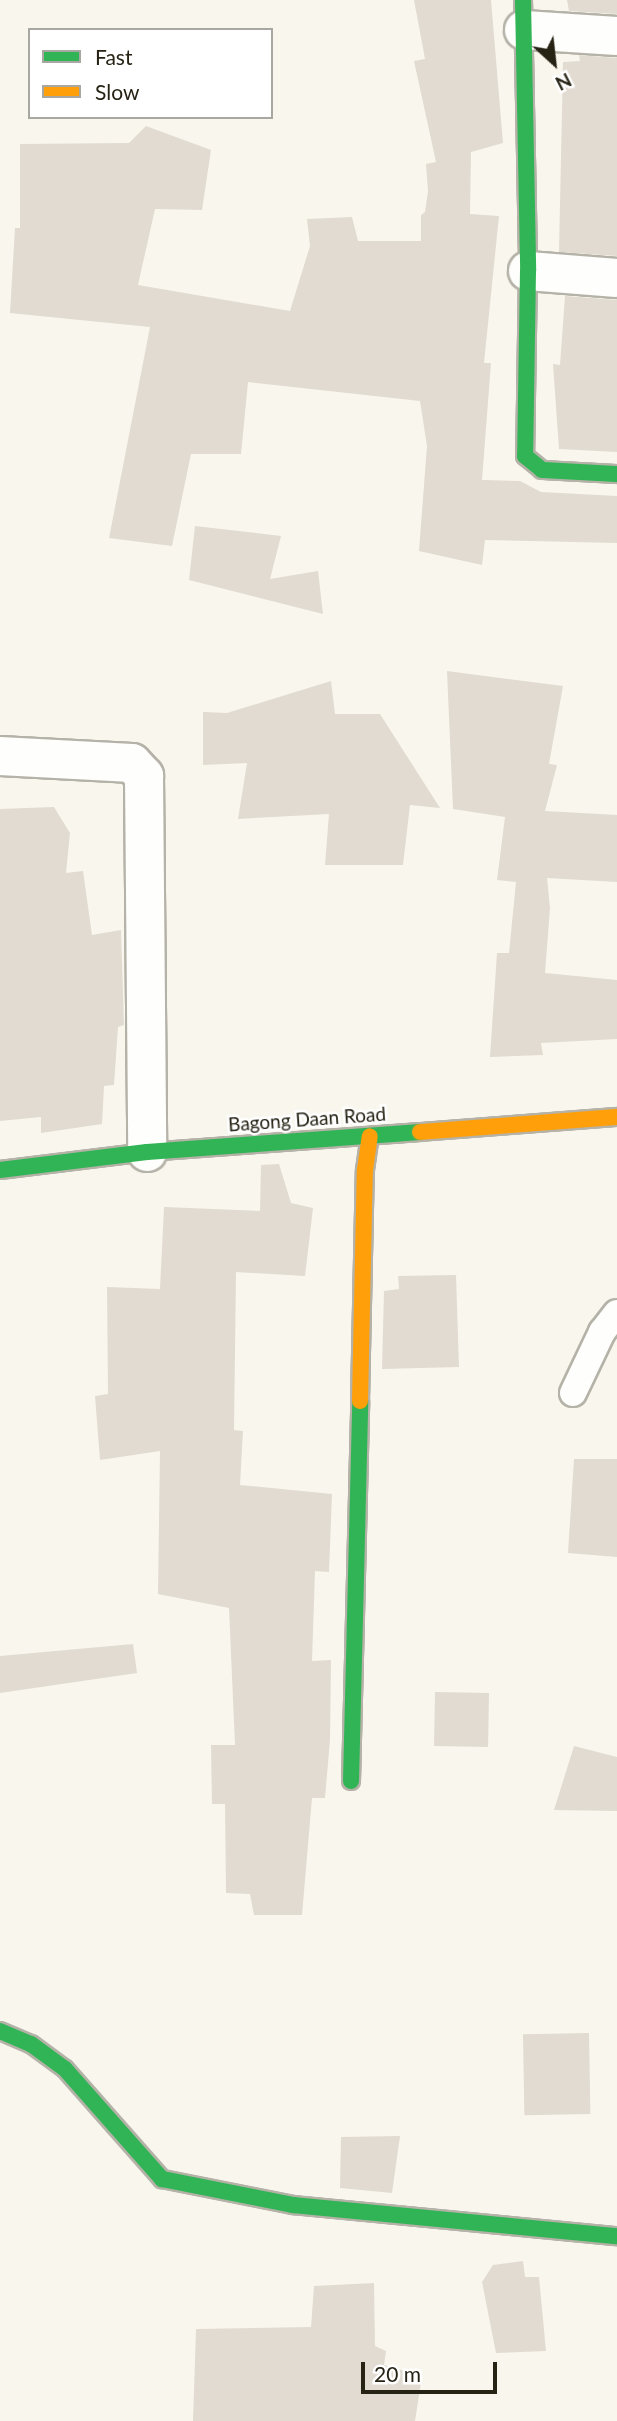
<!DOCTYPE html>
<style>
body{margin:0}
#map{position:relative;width:617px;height:2421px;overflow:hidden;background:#f9f6ee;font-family:Lato,sans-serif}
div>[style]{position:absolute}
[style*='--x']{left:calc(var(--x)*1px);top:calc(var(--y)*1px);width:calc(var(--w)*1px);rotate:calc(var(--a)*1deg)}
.building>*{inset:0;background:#e1dbd2;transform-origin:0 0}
.roads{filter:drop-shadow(2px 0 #b5b2a8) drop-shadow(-2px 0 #b5b2a8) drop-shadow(0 2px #b5b2a8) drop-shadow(0 -2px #b5b2a8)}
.lane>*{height:26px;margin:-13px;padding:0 13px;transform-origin:13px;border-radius:13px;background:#fefefc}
.street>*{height:38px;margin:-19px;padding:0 19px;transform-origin:19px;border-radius:19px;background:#fefefc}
.fast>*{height:16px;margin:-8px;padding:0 8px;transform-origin:8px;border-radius:8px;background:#30b455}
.slow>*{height:16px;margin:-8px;padding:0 8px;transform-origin:8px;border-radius:8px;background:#ff9f0a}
span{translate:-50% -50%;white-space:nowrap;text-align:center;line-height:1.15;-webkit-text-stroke:5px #fff;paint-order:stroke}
.street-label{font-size:19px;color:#262214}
.legend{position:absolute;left:28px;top:28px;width:245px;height:91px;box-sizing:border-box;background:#fff;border:2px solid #a8a7a1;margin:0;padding:9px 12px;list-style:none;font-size:21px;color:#262214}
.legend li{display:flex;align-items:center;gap:14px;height:35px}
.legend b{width:35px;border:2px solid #a8a7a1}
.north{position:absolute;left:519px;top:28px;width:70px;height:70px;-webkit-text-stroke:5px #fff;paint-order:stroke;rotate:153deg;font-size:19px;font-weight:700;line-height:28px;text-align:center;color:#262214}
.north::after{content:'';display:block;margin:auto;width:24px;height:32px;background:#262214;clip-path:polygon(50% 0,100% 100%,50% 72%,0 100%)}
.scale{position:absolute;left:361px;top:2362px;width:136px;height:32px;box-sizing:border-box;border:4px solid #262214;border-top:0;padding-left:9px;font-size:21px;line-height:24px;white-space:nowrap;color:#262214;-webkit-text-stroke:5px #fff;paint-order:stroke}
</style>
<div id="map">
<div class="building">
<i style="clip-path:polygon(414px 0,491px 0,503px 143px,471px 152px,470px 214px,499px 216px,484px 363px,491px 363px,482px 480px,520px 481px,541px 492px,617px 496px,617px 543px,485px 540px,482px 565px,419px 551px,427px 446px,420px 401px,248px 382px,241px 454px,191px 454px,172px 546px,109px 538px,150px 327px,10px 313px,15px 228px,20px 228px,20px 144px,129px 143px,146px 126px,211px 150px,202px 210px,155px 209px,138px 285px,290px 311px,310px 246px,307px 219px,352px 217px,358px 241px,421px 241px,421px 215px,425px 212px,428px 191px,426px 164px,436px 162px,414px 61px,425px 59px)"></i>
<i style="clip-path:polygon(567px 0,617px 0,617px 14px,569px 11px)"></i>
<i style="clip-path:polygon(579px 55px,617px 58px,617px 256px,559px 252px,563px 62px,580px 61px)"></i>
<i style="clip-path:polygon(565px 296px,617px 300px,617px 452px,559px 449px,553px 364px,560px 365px)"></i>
<i style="clip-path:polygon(195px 526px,281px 536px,270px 579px,318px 571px,323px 614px,189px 580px)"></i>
<i style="clip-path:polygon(447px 671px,563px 686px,549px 764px,557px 765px,545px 811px,617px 815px,617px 882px,547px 878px,550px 908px,545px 973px,617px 980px,617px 1039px,541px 1043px,543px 1055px,490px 1057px,497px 953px,509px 953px,516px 882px,497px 880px,505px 817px,453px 809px)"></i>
<i style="clip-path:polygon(331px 681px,335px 714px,380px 714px,440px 808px,410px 805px,403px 865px,325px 865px,329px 814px,238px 819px,247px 763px,203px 765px,203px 712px,227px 713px)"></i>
<i style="clip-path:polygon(54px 807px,70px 833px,66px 873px,83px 871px,92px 935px,121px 930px,124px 1025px,118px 1027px,114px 1085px,104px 1086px,102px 1124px,41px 1133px,41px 1117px,0 1121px,0 809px)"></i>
<i style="clip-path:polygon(279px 1164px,291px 1203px,313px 1208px,305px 1276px,236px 1272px,234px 1430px,243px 1431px,240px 1485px,332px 1494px,329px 1572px,315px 1571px,312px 1661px,331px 1660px,330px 1740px,325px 1798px,312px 1798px,302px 1915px,254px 1915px,250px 1894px,226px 1893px,225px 1804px,212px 1804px,211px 1745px,235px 1745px,229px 1608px,158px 1594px,160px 1451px,100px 1460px,95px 1396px,108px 1394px,107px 1287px,160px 1289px,164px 1207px,260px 1211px,261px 1165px)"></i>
<i style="clip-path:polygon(456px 1275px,459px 1367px,382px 1369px,384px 1291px,399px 1289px,398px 1276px)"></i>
<i style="clip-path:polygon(574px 1459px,617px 1459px,617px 1557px,568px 1553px)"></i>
<i style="clip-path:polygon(133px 1644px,137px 1673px,0 1693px,0 1656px)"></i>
<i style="left:435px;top:1692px;width:54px;height:54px;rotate:1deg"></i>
<i style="clip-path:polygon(574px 1746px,617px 1757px,617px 1811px,554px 1810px)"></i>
<i style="left:589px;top:2033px;width:81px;height:66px;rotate:89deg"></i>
<i style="clip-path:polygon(400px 2136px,392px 2193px,340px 2188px,341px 2137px)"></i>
<i style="clip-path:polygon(523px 2261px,525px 2277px,539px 2277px,546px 2351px,496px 2353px,482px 2282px,493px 2265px)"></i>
<i style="clip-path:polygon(374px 2283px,375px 2346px,386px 2351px,384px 2365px,422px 2376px,415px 2421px,193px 2421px,196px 2329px,311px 2327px,314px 2286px)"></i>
</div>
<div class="roads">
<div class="lane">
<i style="--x:573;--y:1393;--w:68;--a:-64.6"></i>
<i style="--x:602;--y:1332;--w:24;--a:-52"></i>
</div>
<div class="street">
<i style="--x:524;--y:30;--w:93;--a:3.7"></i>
<i style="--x:528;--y:271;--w:89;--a:4.5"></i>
<i style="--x:0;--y:756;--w:132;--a:3"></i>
<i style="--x:132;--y:763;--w:18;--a:47"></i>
<i style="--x:144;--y:776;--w:376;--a:89.5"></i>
</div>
<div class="fast">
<i style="--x:523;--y:0;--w:271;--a:88.9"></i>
<i style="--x:528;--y:271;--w:185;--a:90.9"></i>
<i style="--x:525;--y:456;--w:22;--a:39"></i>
<i style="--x:542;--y:470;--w:75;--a:3.1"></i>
<i style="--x:0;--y:1170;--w:148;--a:-7"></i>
<i style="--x:147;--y:1152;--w:274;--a:-4.2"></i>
<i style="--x:351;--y:1781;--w:380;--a:-88.6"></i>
<i style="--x:0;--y:2031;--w:34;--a:23"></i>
<i style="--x:31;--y:2044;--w:42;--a:36.3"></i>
<i style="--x:65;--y:2069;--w:147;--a:48.6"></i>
<i style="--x:162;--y:2179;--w:134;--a:11.2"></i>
<i style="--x:293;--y:2205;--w:325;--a:5.5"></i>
</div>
<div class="slow">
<i style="--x:420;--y:1132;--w:198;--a:-4.4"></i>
<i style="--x:360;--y:1401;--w:231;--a:-88.8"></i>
<i style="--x:365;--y:1170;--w:34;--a:-82"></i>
</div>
</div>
<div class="street-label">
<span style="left:307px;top:1119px;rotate:-4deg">Bagong Daan Road</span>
</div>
<ul class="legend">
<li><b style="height:9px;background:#30b455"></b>Fast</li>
<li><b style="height:9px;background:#ff9f0a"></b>Slow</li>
</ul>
<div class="north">N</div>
<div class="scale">20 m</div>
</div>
